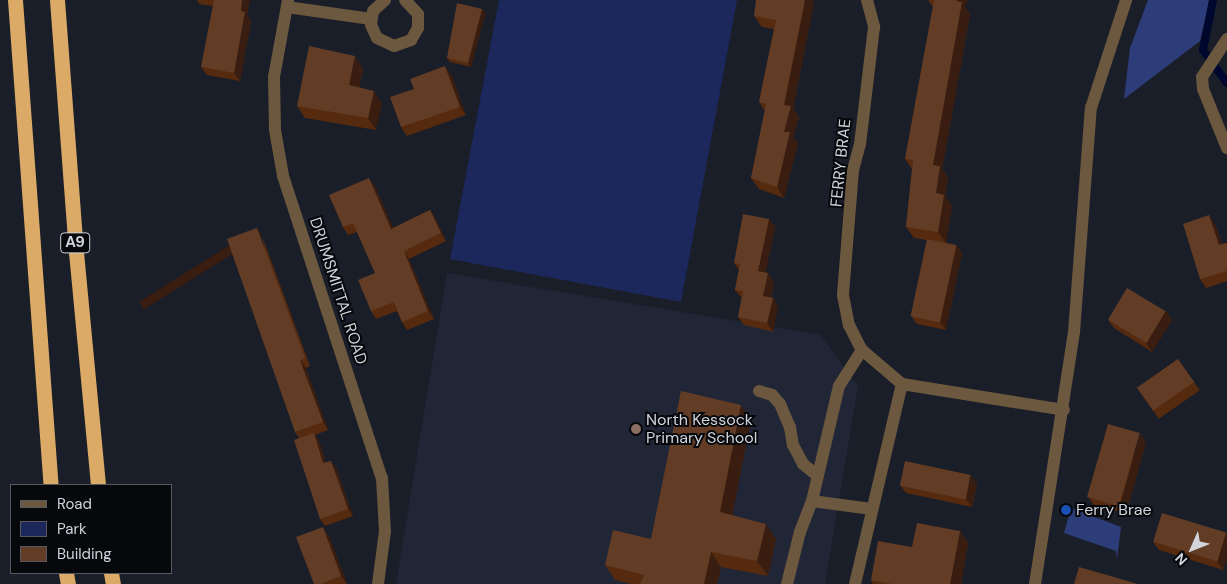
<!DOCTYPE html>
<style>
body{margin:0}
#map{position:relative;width:1227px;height:584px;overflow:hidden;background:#1a1e28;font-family:"DM Sans",sans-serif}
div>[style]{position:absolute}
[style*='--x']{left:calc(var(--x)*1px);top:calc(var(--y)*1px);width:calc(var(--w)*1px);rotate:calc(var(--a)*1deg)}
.built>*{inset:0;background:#212636}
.green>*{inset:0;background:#1c285c}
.forest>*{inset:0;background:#2d3d79}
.stream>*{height:8px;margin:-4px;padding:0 4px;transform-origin:4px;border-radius:4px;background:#00072e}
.minor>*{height:12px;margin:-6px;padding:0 6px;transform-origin:6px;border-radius:6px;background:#6c583e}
.highway>*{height:15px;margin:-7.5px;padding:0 7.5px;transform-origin:7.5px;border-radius:7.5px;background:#dbaa66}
.wall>*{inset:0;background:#552a0f;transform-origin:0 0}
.shaded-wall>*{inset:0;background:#381d10;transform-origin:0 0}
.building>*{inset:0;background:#633c25;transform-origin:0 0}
.dots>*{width:14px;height:14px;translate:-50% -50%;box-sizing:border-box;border:2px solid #07080c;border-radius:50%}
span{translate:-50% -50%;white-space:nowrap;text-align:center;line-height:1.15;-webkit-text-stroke:4px #07080c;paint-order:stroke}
.shield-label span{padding:1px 4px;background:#07080c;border:1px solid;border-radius:4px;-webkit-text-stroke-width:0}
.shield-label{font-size:15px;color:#d1d4db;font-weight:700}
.street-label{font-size:16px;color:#d1d4db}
.poi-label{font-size:16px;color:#d1d4db}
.left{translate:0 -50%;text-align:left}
.legend{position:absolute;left:10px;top:484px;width:162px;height:90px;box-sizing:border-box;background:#07080c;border:1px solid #585a5f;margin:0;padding:6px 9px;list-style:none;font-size:15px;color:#d1d4db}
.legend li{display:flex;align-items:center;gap:10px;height:25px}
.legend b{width:25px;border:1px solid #585a5f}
.north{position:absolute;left:1167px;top:524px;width:50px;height:50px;-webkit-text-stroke:4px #07080c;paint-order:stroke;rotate:226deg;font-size:14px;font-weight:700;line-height:20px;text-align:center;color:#d1d4db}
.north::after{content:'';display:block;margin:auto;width:18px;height:22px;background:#d1d4db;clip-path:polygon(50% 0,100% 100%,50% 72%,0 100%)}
</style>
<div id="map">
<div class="built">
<i style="clip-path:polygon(447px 273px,820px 335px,858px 386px,825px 584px,396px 584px)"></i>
</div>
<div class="green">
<i style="clip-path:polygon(499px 0,737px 0,681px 302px,450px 259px)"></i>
</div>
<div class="forest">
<i style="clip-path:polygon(1148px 0,1210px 0,1200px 41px,1124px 99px,1130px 48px)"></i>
<i style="clip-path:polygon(1071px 508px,1121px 527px,1117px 559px,1116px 551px,1064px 533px)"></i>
</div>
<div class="stream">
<i style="--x:1213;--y:0;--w:51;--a:101.3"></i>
<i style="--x:1203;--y:50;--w:41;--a:54"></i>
</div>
<div class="minor">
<i style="--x:288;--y:0;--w:78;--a:100.3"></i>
<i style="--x:274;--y:77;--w:53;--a:88.9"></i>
<i style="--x:275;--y:130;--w:47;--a:80.1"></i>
<i style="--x:283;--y:176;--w:318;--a:71.9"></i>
<i style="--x:382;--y:478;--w:53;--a:86.8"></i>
<i style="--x:385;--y:531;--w:53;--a:97.5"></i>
<i style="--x:385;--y:0;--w:16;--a:137"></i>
<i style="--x:373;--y:11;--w:14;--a:98"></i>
<i style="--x:371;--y:25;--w:14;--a:65"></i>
<i style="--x:377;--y:38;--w:19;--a:25"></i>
<i style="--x:394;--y:46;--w:18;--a:-19"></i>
<i style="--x:411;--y:40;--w:14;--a:-60"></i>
<i style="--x:418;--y:28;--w:14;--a:-90"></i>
<i style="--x:418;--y:14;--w:19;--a:-133"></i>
<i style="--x:867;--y:0;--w:28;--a:75"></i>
<i style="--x:874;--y:27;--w:118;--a:96.8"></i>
<i style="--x:860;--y:144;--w:27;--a:105"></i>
<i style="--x:853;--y:170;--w:125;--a:94.6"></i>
<i style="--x:843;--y:295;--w:31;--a:79"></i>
<i style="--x:849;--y:325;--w:28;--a:63"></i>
<i style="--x:862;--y:350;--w:52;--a:40.4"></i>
<i style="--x:902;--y:384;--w:164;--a:9.1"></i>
<i style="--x:287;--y:7;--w:85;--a:8.1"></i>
<i style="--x:1227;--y:39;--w:45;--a:123.3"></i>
<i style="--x:1202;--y:77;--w:12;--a:85"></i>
<i style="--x:1203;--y:89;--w:64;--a:67.9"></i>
<i style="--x:759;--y:391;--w:14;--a:17"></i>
<i style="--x:772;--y:395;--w:12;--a:48"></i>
<i style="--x:780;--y:404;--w:25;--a:67"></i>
<i style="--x:790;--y:427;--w:18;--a:81"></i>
<i style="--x:793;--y:445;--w:21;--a:62"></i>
<i style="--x:803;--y:464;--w:19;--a:39"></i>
<i style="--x:812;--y:501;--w:60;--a:7.7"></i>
<i style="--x:787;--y:584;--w:54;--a:-76"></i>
<i style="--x:800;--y:532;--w:33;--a:-69"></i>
<i style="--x:812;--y:501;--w:118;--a:-76.8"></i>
<i style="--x:839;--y:386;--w:43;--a:-57.4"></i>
<i style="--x:855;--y:584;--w:205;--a:-76.8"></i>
<i style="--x:1035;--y:584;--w:255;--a:-81.2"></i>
<i style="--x:1074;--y:332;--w:225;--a:-85.7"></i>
<i style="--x:1091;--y:108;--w:114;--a:-72"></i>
</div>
<div class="highway">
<i style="--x:15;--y:0;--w:486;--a:85.8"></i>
<i style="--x:57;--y:0;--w:253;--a:85.7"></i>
<i style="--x:76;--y:252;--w:234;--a:84.6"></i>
<i style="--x:66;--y:573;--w:11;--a:80"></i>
<i style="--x:111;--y:573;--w:11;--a:80"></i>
</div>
<div class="wall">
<i style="clip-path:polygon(197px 0,250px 0,247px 15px,251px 21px,240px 81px,207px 75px,201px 67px,213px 6px,199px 4px)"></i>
<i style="clip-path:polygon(928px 0,967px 0,965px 7px,970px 14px,942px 169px,948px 177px,945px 196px,952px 206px,946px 243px,956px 245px,962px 253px,946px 330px,917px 324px,911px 316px,927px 240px,914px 238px,906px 227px,912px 169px,905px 159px,933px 7px)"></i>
<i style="clip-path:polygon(814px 2px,793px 109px,799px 117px,793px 137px,798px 143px,784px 198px,759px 189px,751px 178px,765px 111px,759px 102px,774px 29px,762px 27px,754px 16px)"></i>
<i style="clip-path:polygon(482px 9px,485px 14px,471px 67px,450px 62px,447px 58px)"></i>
<i style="clip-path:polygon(363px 68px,359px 88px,382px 103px,376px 130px,305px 118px,297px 106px)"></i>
<i style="clip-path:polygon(451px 74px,466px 115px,407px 136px,401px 127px,414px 89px)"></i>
<i style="clip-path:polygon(375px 186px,393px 228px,430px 210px,435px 218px,446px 241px,409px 259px,434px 319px,407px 330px,402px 322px,397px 311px,376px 319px,371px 311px,375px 273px,357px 232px,348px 235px,343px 227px)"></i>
<i style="clip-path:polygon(769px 219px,775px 227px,765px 273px,768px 273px,774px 282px,771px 297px,773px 298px,778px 306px,773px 332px,744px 325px,738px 317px,742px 298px,735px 290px,739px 270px,734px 263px)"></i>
<i style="clip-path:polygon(1215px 224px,1222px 244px,1226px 243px,1227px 244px,1227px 281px,1206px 288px,1200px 279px)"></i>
<i style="clip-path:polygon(262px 236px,310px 366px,306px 368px,328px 430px,315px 435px,319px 441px,326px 462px,336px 468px,353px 516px,325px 526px,320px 519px,299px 438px,295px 432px)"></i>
<i style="clip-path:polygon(1166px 311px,1172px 320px,1152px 352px,1114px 328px,1108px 320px)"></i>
<i style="left:1178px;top:359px;width:38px;height:50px;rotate:55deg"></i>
<i style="clip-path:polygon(751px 420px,732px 515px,776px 539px,768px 576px,721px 567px,717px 584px,631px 584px,615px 580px,605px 565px,651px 539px)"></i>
<i style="clip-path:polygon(1146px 442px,1126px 514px,1094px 505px,1088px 497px)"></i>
<i style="clip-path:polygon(977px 484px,972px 507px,906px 493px,900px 485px)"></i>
<i style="clip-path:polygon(960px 531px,968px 543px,961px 584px,873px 584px,871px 580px,912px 547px)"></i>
<i style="clip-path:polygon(1227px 535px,1227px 556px,1223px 570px,1159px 550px,1153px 542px)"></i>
<i style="clip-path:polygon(329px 536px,347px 584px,314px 584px)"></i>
</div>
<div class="shaded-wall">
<i style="clip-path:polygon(242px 0,250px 0,247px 15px,251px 21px,240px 81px,234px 73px)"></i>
<i style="clip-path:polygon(805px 0,813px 0,814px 2px,793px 109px,799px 117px,793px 137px,798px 143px,784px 198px,777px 187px,784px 132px,784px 105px)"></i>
<i style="clip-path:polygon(957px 0,967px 0,965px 7px,970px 14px,942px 169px,948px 177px,945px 196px,952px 206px,946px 243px,938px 232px,933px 165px)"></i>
<i style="clip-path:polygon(482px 9px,485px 14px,471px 67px,468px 63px)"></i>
<i style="clip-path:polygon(355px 56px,363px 68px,357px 97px,349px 85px)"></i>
<i style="clip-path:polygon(445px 66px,451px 74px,466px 115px,460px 107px)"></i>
<i style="clip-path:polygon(374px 91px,382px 103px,376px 130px,368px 118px)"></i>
<i style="clip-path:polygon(369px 178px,375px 186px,397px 237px,391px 229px)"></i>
<i style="clip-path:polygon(430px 210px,435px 218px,446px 241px,441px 233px)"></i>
<i style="clip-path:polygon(1209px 215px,1215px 224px,1225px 253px,1219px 245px)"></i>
<i style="clip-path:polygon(769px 219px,775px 227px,764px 280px,758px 271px)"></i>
<i style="left:257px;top:228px;width:9px;height:139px;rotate:58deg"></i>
<i style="clip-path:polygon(956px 245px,962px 253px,946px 330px,940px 322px)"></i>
<i style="clip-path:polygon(404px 251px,409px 259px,434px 319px,428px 311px)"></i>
<i style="clip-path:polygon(768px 273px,774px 282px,769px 304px,763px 296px)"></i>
<i style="clip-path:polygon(773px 298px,778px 306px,773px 332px,767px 323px)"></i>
<i style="clip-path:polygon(1166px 311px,1172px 320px,1152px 352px,1146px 343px)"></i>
<i style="clip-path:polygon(300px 360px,306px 368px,328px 430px,323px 422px)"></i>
<i style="clip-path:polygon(741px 405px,751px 420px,730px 527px,720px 512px)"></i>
<i style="clip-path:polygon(314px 433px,319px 441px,329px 471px,323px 463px)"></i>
<i style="clip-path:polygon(1140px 433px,1146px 442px,1126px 514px,1120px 506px)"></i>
<i style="clip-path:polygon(331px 461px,336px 468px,353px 516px,348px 509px)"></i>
<i style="clip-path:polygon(971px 475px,977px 484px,972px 507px,966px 499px)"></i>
<i style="clip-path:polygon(766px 524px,776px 539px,768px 576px,757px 561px)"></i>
<i style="clip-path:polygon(323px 527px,329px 536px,347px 584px,341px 576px)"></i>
<i style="clip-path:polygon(960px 531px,968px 543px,961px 584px,950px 584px)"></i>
<i style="clip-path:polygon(1226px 533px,1227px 535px,1227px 556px,1223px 570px,1217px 562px)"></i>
<i style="clip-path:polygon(711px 552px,721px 567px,717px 584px,704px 584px)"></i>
</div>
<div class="building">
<i style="clip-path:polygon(214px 0,242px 0,241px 11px,245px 12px,234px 73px,201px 67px)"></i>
<i style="clip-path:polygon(756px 0,805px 0,784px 105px,791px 106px,784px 132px,790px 132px,777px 187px,751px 178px,766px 104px,759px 102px,776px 20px,754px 16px)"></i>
<i style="clip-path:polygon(934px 0,957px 0,956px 1px,962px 2px,933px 165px,940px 166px,936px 193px,944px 195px,938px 232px,906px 227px,913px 160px,905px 159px)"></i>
<i style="clip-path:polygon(457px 3px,482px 9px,468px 63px,447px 58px)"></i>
<i style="clip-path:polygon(309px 46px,355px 56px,349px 85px,374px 91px,368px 118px,297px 106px)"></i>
<i style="clip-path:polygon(445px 66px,460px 107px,401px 127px,390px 97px,414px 89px,410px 79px)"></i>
<i style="clip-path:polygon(369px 178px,391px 229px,430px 210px,441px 233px,404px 251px,428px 311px,402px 322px,394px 302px,371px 311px,358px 280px,375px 273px,353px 223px,343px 227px,329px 195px)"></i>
<i style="clip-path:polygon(743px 214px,769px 219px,758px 271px,768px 273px,763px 296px,773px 298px,767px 323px,738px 317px,743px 291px,735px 290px,740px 264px,734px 263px)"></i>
<i style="clip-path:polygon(1209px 215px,1219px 245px,1226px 243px,1227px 247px,1227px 271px,1200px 279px,1183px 224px)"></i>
<i style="clip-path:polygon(257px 228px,305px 358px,300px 360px,323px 422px,295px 432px,227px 239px)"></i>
<i style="left:927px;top:239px;width:30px;height:79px;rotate:12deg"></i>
<i style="left:1127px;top:288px;width:45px;height:37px;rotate:31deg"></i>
<i style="left:1178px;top:359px;width:28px;height:50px;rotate:55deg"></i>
<i style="clip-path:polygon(681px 391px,741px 405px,720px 512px,766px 524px,757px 561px,711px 552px,704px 584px,640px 584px,644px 575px,605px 565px,613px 530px,651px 539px)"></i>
<i style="left:1108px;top:424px;width:33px;height:76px;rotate:16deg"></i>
<i style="clip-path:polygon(314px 433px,323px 463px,331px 461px,348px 509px,320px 519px,294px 440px)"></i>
<i style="left:905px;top:461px;width:67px;height:25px;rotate:12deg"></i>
<i style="left:1162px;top:513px;width:67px;height:30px;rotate:17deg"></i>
<i style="clip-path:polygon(917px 523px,960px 531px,950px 584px,892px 584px,871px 580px,878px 541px,912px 547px)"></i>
<i style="clip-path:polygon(323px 527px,341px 576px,320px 584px,314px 584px,296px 537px)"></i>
<i style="clip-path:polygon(1079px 567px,1138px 584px,1074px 584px)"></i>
</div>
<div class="dots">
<i style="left:636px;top:429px;background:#8d6e63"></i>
<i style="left:1066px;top:510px;background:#1a4fb4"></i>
</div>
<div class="shield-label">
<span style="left:75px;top:243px">A9</span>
</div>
<div class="street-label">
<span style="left:841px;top:163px;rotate:-84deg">FERRY BRAE</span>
<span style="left:338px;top:291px;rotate:72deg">DRUMSMITTAL ROAD</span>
</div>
<div class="poi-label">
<span class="left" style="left:646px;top:429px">North Kessock<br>Primary School</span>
<span class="left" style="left:1076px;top:510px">Ferry Brae</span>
</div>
<ul class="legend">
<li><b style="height:6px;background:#6c583e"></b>Road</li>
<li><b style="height:14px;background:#1c285c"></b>Park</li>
<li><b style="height:14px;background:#633c25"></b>Building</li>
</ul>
<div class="north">N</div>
</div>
